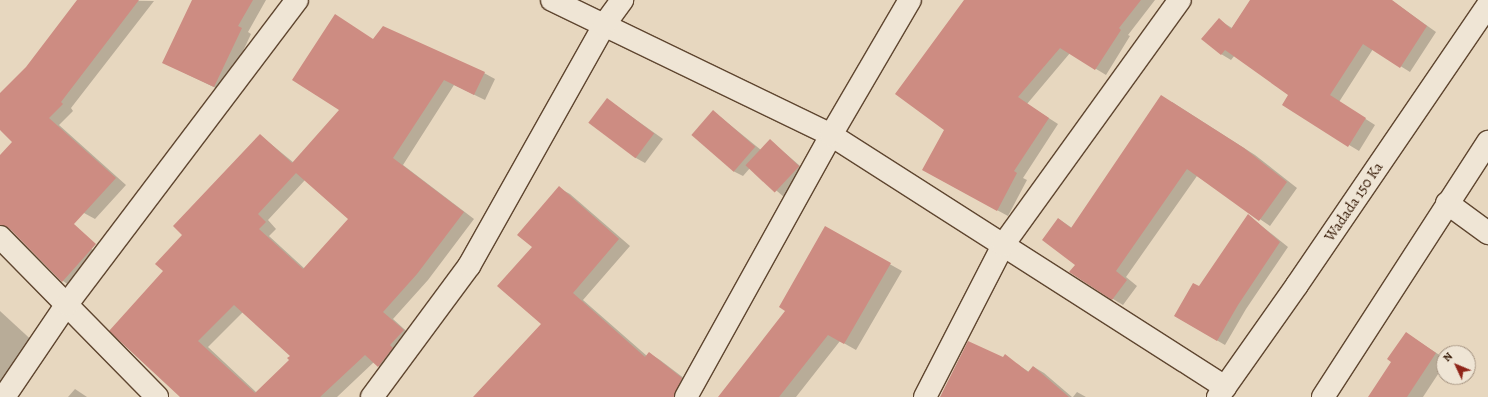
<!DOCTYPE html>
<style>
body{margin:0}
#map{position:relative;width:1488px;height:397px;overflow:hidden;background:#e7d7bf;font-family:Alegreya,serif}
div>[style]{position:absolute}
[style*='--x']{left:calc(var(--x)*1px);top:calc(var(--y)*1px);width:calc(var(--w)*1px);rotate:calc(var(--a)*1deg)}
.shadow>*{inset:0;background:#0003}
.building>*{inset:0;background:#cd8c82;transform-origin:0 0}
.roads{filter:drop-shadow(1px 0 #5f4630) drop-shadow(-1px 0 #5f4630) drop-shadow(0 1px #5f4630) drop-shadow(0 -1px #5f4630)}
.minor>*{height:22px;margin:-11px;padding:0 11px;transform-origin:11px;border-radius:11px;background:#efe5d5}
.tertiary>*{height:22px;margin:-11px;padding:0 11px;transform-origin:11px;border-radius:11px;background:#efe5d5}
span{translate:-50% -50%;white-space:nowrap;text-align:center;line-height:1.15;-webkit-text-stroke:3px #efe5d5;paint-order:stroke}
.street-label{font-size:15px;color:#321500}
.north{position:absolute;left:1436px;top:345px;width:40px;height:40px;box-sizing:border-box;background:#efe5d5;border:1px solid #a39280;border-radius:50%;rotate:314deg;font-size:11px;font-weight:700;line-height:16px;text-align:center;color:#321500}
.north::after{content:'';display:block;margin:auto;width:14px;height:18px;background:#8f2418;clip-path:polygon(50% 0,100% 100%,50% 72%,0 100%)}
</style>
<div id="map">
<div class="shadow">
<i style="clip-path:polygon(79px 0,154px 1px,71px 108px,73px 111px,59px 125px,126px 185px,95px 219px,84px 213px,0 128px,0 94px,27px 68px)"></i>
<i style="clip-path:polygon(193px 0,266px 0,248px 32px,251px 34px,224px 92px,164px 63px)"></i>
<i style="clip-path:polygon(965px 0,1155px 0,1128px 35px,1130px 36px,1106px 75px,1070px 53px,1027px 104px,1058px 124px,1023px 178px,1027px 180px,1008px 216px,934px 176px,945px 129px)"></i>
<i style="clip-path:polygon(1251px 0,1391px 0,1436px 32px,1410px 72px,1373px 49px,1339px 102px,1375px 125px,1359px 151px,1283px 105px,1289px 95px,1235px 55px,1231px 60px,1221px 54px,1219px 20px,1232px 28px)"></i>
<i style="clip-path:polygon(evenodd,374px 40px,484px 73px,495px 79px,485px 100px,454px 85px,403px 165px,474px 219px,428px 280px,393px 319px,413px 337px,389px 373px,374px 362px,337px 397px,181px 397px,164px 271px,183px 235px,260px 135px,294px 163px,340px 110px,374px 40px,305px 180px,349px 219px,305px 269px,269px 236px,276px 229px,268px 220px,305px 180px,374px 40px,243px 312px,291px 356px,291px 360px,257px 393px,208px 347px,243px 312px)"></i>
<i style="clip-path:polygon(607px 99px,663px 139px,645px 163px,636px 158px)"></i>
<i style="clip-path:polygon(1172px 102px,1255px 155px,1297px 188px,1270px 226px,1197px 176px,1126px 277px,1137px 286px,1123px 305px,1113px 299px,1076px 265px,1059px 219px,1072px 228px)"></i>
<i style="clip-path:polygon(713px 111px,761px 150px,770px 140px,807px 172px,784px 197px,750px 168px,743px 176px,733px 171px)"></i>
<i style="clip-path:polygon(0 182px,100px 255px,72px 287px,63px 281px,12px 230px,0 229px)"></i>
<i style="clip-path:polygon(559px 188px,570px 194px,630px 246px,583px 300px,647px 356px,649px 353px,660px 360px,693px 385px,688px 397px,474px 397px,542px 324px,533px 247px)"></i>
<i style="clip-path:polygon(1248px 215px,1288px 247px,1246px 309px,1225px 345px,1175px 316px,1200px 287px)"></i>
<i style="clip-path:polygon(825px 228px,902px 271px,856px 350px,840px 341px,796px 397px,735px 397px,786px 310px)"></i>
<i style="clip-path:polygon(0 311px,38px 346px,0 388px)"></i>
<i style="clip-path:polygon(1406px 333px,1444px 358px,1444px 365px,1423px 397px,1369px 397px,1393px 361px)"></i>
<i style="clip-path:polygon(1005px 356px,1029px 372px,1034px 367px,1044px 373px,1072px 397px,941px 397px)"></i>
<i style="clip-path:polygon(75px 389px,87px 397px,68px 397px)"></i>
<i style="clip-path:polygon(1077px 392px,1086px 397px,1073px 397px)"></i>
</div>
<div class="building">
<i style="clip-path:polygon(77px 0,139px 0,61px 102px,63px 104px,49px 118px,116px 178px,74px 224px,96px 244px,62px 282px,9px 228px,0 225px,0 155px,12px 142px,0 130px,0 93px,26px 67px)"></i>
<i style="clip-path:polygon(192px 0,253px 0,238px 26px,242px 28px,214px 87px,162px 63px)"></i>
<i style="clip-path:polygon(964px 0,1141px 0,1119px 28px,1121px 30px,1095px 70px,1060px 48px,1018px 97px,1049px 118px,1014px 171px,1017px 173px,997px 211px,922px 170px,944px 130px,895px 94px)"></i>
<i style="clip-path:polygon(1250px 0,1392px 0,1427px 26px,1400px 68px,1363px 44px,1330px 95px,1366px 118px,1348px 147px,1282px 105px,1288px 95px,1225px 50px,1221px 55px,1201px 39px,1219px 18px,1231px 29px)"></i>
<i style="clip-path:polygon(evenodd,335px 14px,373px 39px,383px 26px,485px 72px,474px 95px,444px 80px,393px 158px,464px 212px,417px 274px,383px 312px,404px 330px,390px 345px,393px 348px,378px 367px,365px 355px,320px 397px,180px 397px,109px 331px,163px 271px,155px 264px,182px 235px,173px 226px,260px 134px,292px 163px,339px 110px,292px 80px,335px 14px,296px 173px,348px 219px,303px 269px,259px 229px,266px 222px,258px 214px,296px 173px,335px 14px,234px 305px,290px 356px,287px 358px,289px 360px,255px 393px,198px 341px,234px 305px)"></i>
<i style="clip-path:polygon(1161px 95px,1244px 148px,1287px 182px,1259px 221px,1187px 169px,1116px 271px,1127px 280px,1112px 300px,1069px 272px,1075px 265px,1042px 240px,1058px 218px,1071px 228px)"></i>
<i style="left:607px;top:98px;width:59px;height:31px;rotate:37deg"></i>
<i style="left:713px;top:110px;width:56px;height:33px;rotate:41deg"></i>
<i style="left:770px;top:139px;width:40px;height:36px;rotate:43deg"></i>
<i style="clip-path:polygon(559px 186px,619px 239px,573px 293px,645px 357px,649px 352px,682px 378px,674px 397px,473px 397px,541px 324px,497px 286px,532px 247px,517px 235px)"></i>
<i style="clip-path:polygon(1248px 214px,1280px 242px,1238px 305px,1217px 341px,1174px 316px,1193px 283px,1199px 286px)"></i>
<i style="clip-path:polygon(825px 226px,891px 263px,844px 344px,828px 335px,779px 397px,718px 397px,785px 311px,779px 307px)"></i>
<i style="clip-path:polygon(1406px 332px,1436px 353px,1407px 397px,1368px 397px,1391px 362px,1387px 359px)"></i>
<i style="clip-path:polygon(968px 341px,1003px 357px,1005px 354px,1028px 372px,1033px 366px,1069px 397px,940px 397px)"></i>
</div>
<div class="roads">
<div class="minor">
<i style="--x:552;--y:0;--w:310;--a:25.8"></i>
<i style="--x:831;--y:135;--w:468;--a:32.6"></i>
<i style="--x:1447;--y:203;--w:51;--a:36.2"></i>
<i style="--x:0;--y:237;--w:224;--a:45.5"></i>
<i style="--x:4;--y:397;--w:112;--a:-55.9"></i>
<i style="--x:67;--y:304;--w:381;--a:-52.9"></i>
<i style="--x:372;--y:397;--w:163;--a:-53.5"></i>
<i style="--x:469;--y:266;--w:276;--a:-60.7"></i>
<i style="--x:604;--y:25;--w:31;--a:-54"></i>
<i style="--x:686;--y:397;--w:299;--a:-61"></i>
<i style="--x:831;--y:135;--w:156;--a:-59.7"></i>
<i style="--x:925;--y:397;--w:171;--a:-62.8"></i>
<i style="--x:1003;--y:245;--w:302;--a:-54.2"></i>
</div>
<div class="tertiary">
<i style="--x:1218;--y:397;--w:137;--a:-54.8"></i>
<i style="--x:1297;--y:285;--w:339;--a:-55.7"></i>
<i style="--x:1323;--y:397;--w:304;--a:-57.1"></i>
</div>
</div>
<div class="street-label">
<span style="left:1354px;top:202px;rotate:-56deg">Wadada 150 Ka</span>
</div>
<div class="north">N</div>
</div>
